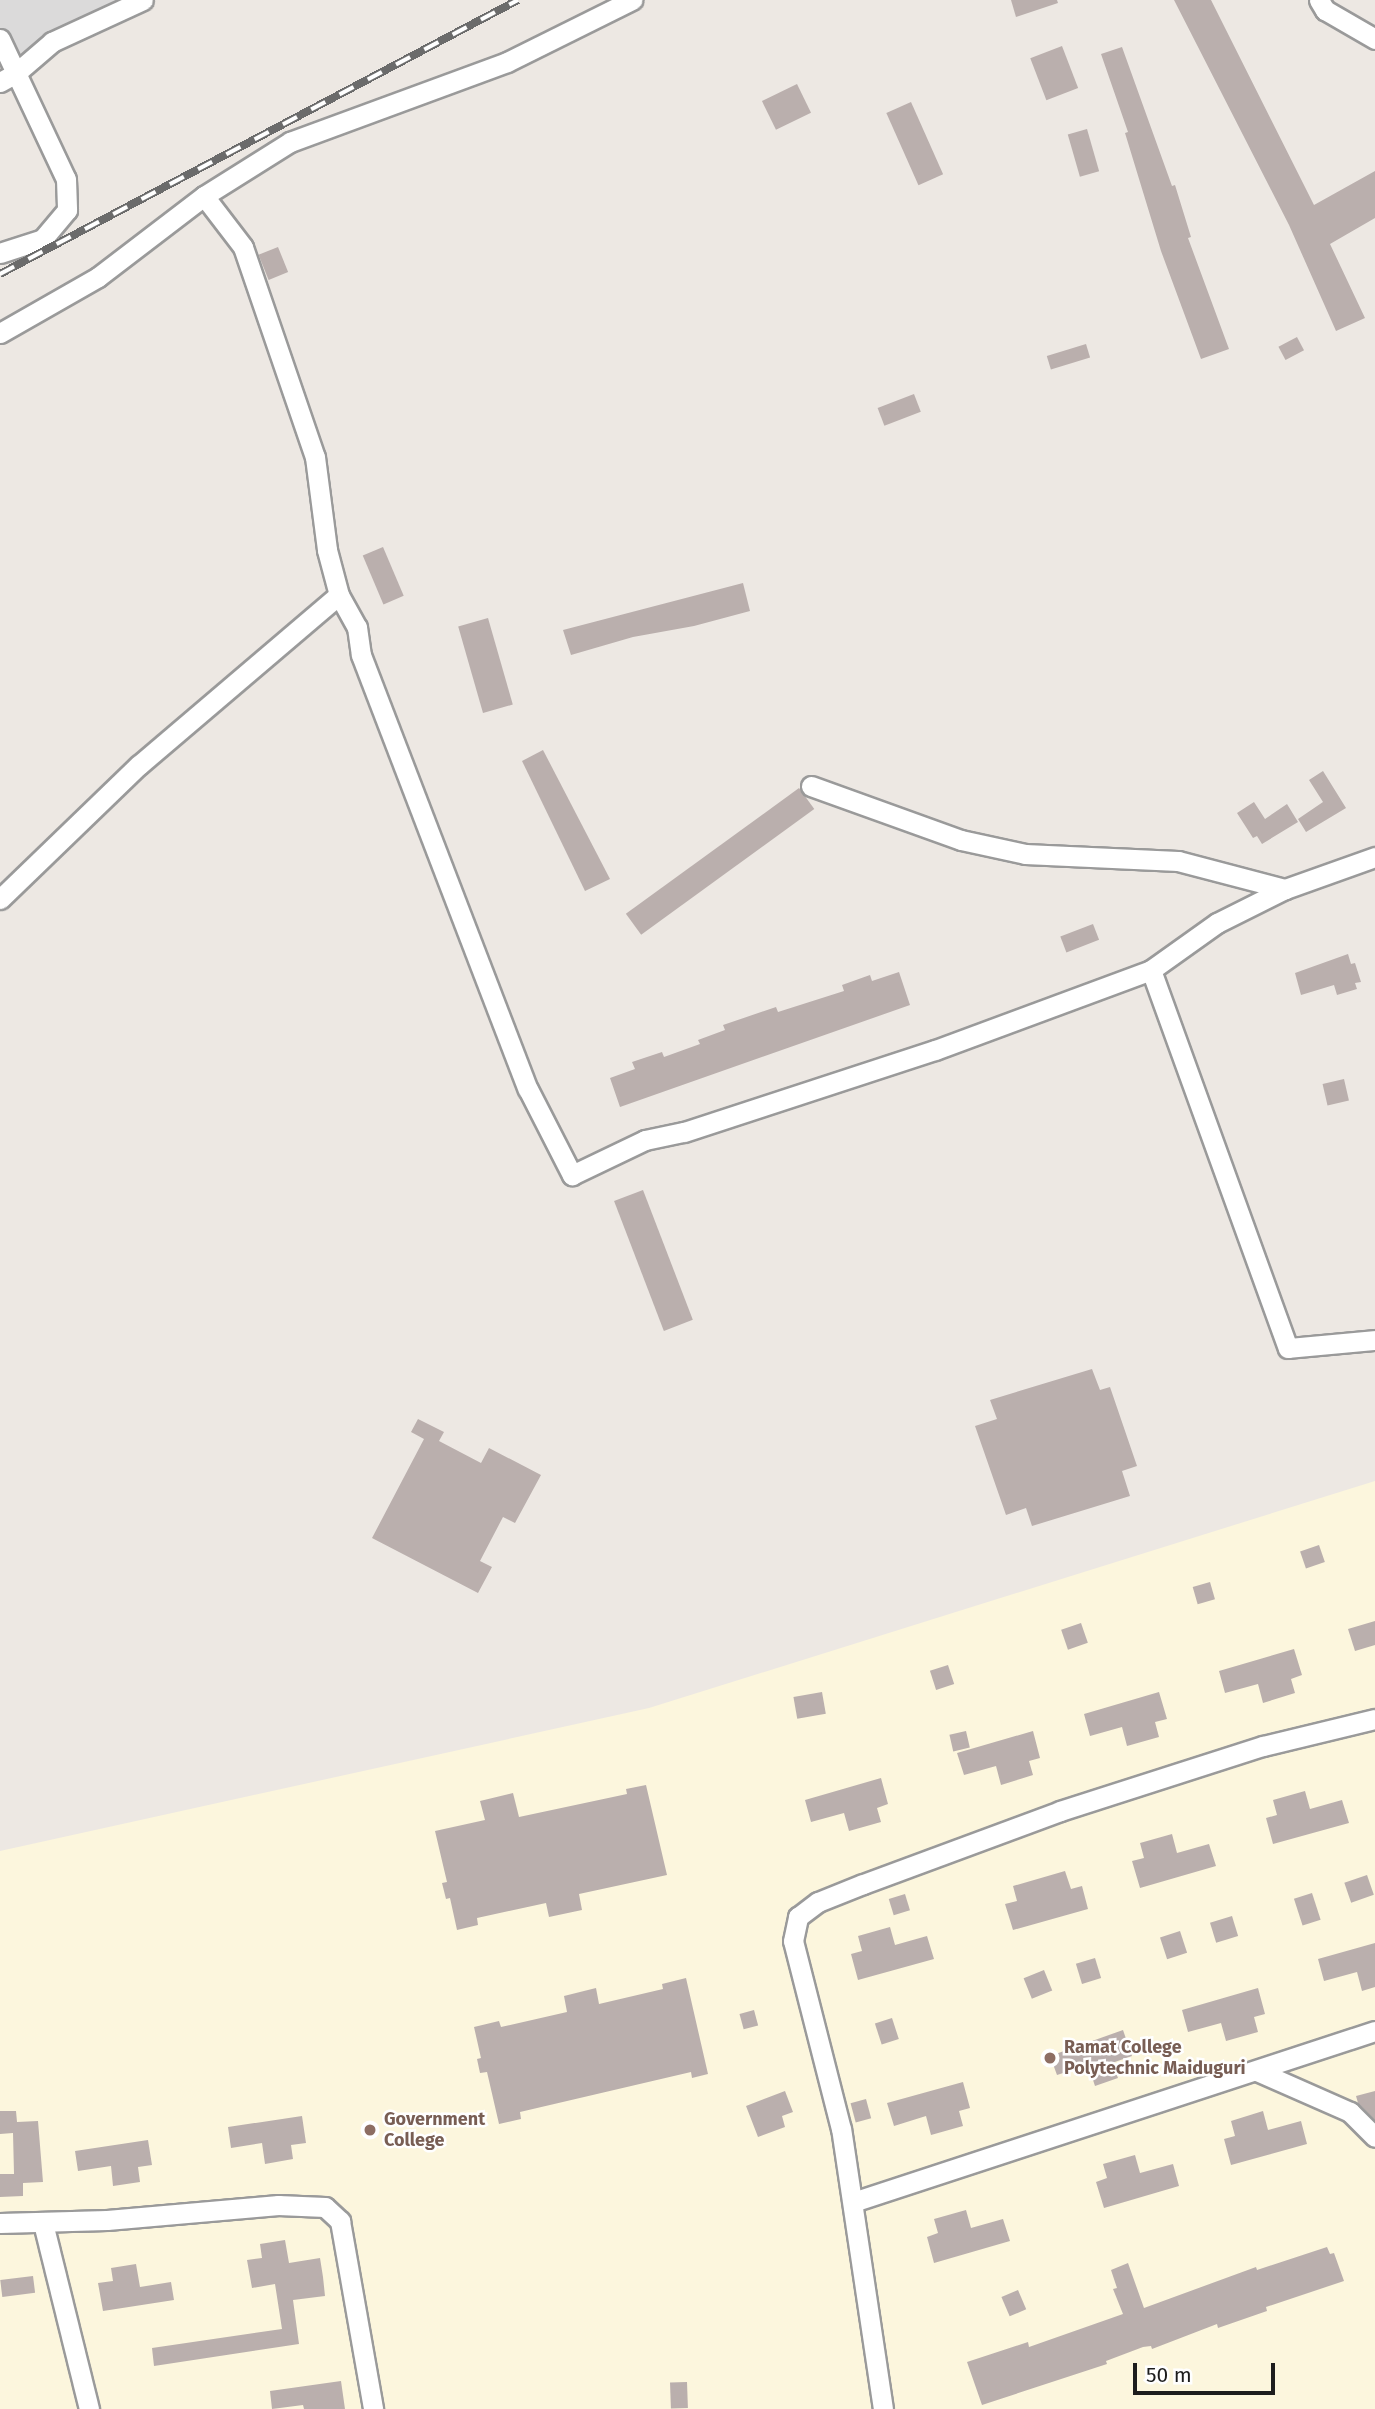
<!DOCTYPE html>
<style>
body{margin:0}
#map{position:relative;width:1375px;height:2409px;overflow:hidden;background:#ede8e3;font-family:"Fira Sans",sans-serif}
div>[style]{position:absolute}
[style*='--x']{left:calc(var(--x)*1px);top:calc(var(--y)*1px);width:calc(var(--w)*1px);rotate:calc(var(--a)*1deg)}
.residential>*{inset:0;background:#dbdada}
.education>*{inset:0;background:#fcf6dd}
.building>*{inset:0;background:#baafad;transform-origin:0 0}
.roads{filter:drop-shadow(2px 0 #9a9a9a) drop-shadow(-2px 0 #9a9a9a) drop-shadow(0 2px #9a9a9a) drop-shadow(0 -2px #9a9a9a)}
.minor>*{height:19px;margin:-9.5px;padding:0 9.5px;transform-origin:9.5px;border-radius:9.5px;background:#fff}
.rail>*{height:8px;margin-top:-4px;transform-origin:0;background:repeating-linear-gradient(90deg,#fff 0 16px,#6b6b6b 0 32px);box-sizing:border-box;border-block:2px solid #6b6b6b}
.dots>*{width:19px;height:19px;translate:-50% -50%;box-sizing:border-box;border:4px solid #fff;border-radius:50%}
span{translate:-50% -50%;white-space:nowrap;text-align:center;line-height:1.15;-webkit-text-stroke:5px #fff;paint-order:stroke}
.education-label{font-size:18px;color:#785e54;font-weight:700}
.left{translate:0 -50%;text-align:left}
.scale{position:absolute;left:1133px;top:2363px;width:142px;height:32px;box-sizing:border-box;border:4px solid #1d1d1d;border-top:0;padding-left:9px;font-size:21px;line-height:24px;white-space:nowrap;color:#1d1d1d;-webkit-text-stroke:5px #fff;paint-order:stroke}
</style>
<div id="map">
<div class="residential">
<i style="clip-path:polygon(0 0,122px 0,0 64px)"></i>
</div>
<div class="education">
<i style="clip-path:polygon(1375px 1481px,1375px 2409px,0 2409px,0 1851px,649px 1708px)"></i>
</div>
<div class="building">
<i style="clip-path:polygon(1011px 0,1057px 0,1058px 3px,1016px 17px)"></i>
<i style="clip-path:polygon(1174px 0,1211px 0,1314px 205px,1375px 171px,1375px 218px,1330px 244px,1365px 318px,1336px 331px,1289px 225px)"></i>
<i style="left:1062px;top:46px;width:45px;height:34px;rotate:69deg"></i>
<i style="clip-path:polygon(1122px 47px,1172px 186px,1175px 185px,1191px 237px,1188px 238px,1229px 349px,1201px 359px,1161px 251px,1125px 133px,1128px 132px,1101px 54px)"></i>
<i style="left:797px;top:84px;width:32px;height:39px;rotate:64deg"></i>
<i style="left:911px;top:102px;width:79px;height:27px;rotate:66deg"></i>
<i style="left:1087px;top:129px;width:44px;height:20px;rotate:74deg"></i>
<i style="left:278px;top:247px;width:27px;height:21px;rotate:68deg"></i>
<i style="left:1297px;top:337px;width:15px;height:21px;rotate:62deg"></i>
<i style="left:1086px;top:344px;width:14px;height:41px;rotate:73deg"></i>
<i style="left:914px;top:394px;width:19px;height:39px;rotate:69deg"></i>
<i style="left:383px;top:547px;width:53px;height:22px;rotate:67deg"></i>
<i style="clip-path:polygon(743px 583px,750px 611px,694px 626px,633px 637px,571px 655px,563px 630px)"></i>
<i style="left:488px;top:618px;width:90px;height:31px;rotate:74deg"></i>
<i style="clip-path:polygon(543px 750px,610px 879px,585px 891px,522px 761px)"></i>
<i style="clip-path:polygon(1323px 771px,1346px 808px,1306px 832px,1298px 819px,1323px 802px,1309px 780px)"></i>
<i style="left:799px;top:788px;width:26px;height:214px;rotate:54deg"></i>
<i style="clip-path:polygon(1254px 802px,1265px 819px,1287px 804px,1298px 822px,1262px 844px,1257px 836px,1253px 838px,1237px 813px)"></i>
<i style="left:1093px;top:924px;width:17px;height:35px;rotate:69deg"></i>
<i style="clip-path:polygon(1348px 954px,1351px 964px,1355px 963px,1361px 982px,1355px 983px,1357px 989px,1337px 995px,1334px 985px,1301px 995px,1295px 973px)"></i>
<i style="clip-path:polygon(899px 972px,910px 1005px,620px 1107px,610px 1078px,635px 1069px,632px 1062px,662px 1052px,664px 1057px,700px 1044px,698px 1040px,725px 1030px,723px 1025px,776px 1007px,778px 1012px,844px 991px,842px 985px,870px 975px,872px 981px)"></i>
<i style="left:1344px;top:1079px;width:22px;height:22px;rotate:77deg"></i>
<i style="left:643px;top:1190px;width:139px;height:31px;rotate:69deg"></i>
<i style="clip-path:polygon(1092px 1369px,1100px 1390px,1110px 1387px,1137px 1466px,1122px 1471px,1130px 1496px,1032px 1526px,1026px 1508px,1006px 1515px,975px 1426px,997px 1419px,990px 1400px)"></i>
<i style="clip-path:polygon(418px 1419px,444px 1432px,439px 1441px,481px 1463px,489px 1448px,541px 1475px,515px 1523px,503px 1517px,480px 1561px,492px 1567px,478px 1593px,372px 1538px,424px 1439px,411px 1432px)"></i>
<i style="left:1319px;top:1545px;width:18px;height:20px;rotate:71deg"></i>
<i style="left:1210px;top:1582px;width:18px;height:18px;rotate:74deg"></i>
<i style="clip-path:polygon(1375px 1621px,1375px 1645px,1355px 1651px,1348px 1629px)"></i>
<i style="left:1081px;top:1623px;width:21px;height:21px;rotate:71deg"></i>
<i style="clip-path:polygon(1294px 1649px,1302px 1675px,1291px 1679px,1295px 1693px,1263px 1703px,1258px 1684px,1225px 1693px,1219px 1671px)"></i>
<i style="left:948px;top:1665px;width:20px;height:19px;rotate:72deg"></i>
<i style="left:822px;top:1692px;width:22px;height:29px;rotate:80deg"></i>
<i style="clip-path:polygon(1159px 1692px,1167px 1719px,1155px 1722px,1159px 1737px,1127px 1746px,1122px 1727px,1090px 1736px,1084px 1714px)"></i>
<i style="left:966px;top:1731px;width:17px;height:17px;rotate:77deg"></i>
<i style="clip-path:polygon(1033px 1731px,1040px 1758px,1029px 1761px,1033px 1775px,1001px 1785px,996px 1766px,964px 1775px,957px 1753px)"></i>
<i style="clip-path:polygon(881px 1778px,888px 1804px,877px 1808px,881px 1822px,849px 1831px,844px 1813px,811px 1822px,805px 1800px)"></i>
<i style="clip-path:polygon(646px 1785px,667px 1875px,579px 1894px,582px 1910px,549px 1917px,546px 1903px,477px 1918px,478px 1925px,457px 1930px,450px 1898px,446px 1899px,442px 1883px,447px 1882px,435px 1831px,485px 1820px,480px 1801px,513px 1793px,519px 1817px,627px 1794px,626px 1789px)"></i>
<i style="clip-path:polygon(1305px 1791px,1310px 1809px,1342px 1800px,1349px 1823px,1273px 1844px,1266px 1818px,1277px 1815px,1273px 1800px)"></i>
<i style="clip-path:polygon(1172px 1834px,1177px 1853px,1209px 1844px,1216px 1866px,1140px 1888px,1132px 1861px,1144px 1858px,1140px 1843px)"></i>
<i style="clip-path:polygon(1065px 1871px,1071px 1889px,1082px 1886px,1088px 1909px,1013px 1930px,1005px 1904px,1017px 1901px,1013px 1886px)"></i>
<i style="left:1367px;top:1875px;width:21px;height:24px;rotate:71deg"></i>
<i style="left:1312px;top:1893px;width:28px;height:19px;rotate:72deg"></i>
<i style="left:905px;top:1894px;width:17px;height:17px;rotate:73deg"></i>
<i style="left:1232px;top:1916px;width:21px;height:23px;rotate:73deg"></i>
<i style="clip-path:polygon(890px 1927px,895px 1945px,927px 1936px,934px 1959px,858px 1980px,851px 1954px,862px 1951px,858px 1936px)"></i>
<i style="left:1180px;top:1931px;width:23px;height:21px;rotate:72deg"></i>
<i style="clip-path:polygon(1375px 1943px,1375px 1987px,1362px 1991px,1357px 1972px,1324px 1981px,1318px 1959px)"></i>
<i style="left:1095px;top:1958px;width:21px;height:20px;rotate:73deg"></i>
<i style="left:1044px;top:1970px;width:22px;height:22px;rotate:68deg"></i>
<i style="clip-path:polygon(686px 1978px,708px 2074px,692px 2078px,691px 2072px,520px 2112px,521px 2119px,499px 2124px,487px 2072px,480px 2073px,477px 2059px,481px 2058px,474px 2027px,499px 2021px,501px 2027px,567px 2012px,564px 1996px,596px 1988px,599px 2004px,663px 1989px,662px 1984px)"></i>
<i style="clip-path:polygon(1258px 1988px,1265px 2014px,1254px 2017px,1258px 2032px,1226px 2041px,1221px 2023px,1188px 2032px,1182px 2010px)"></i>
<i style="left:754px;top:2010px;width:16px;height:15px;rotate:75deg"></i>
<i style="left:892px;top:2018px;width:22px;height:18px;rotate:72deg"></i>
<i style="clip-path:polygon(1123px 2030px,1132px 2056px,1112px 2063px,1118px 2078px,1095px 2086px,1088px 2065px,1057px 2075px,1050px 2056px)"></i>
<i style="clip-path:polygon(963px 2082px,970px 2108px,959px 2111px,963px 2126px,931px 2135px,926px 2116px,894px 2126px,887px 2103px)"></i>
<i style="clip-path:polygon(785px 2091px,793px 2112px,782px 2116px,785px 2127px,758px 2137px,746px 2106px)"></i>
<i style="clip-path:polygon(1375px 2091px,1375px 2120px,1358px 2103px,1356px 2096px)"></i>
<i style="left:866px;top:2099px;width:20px;height:16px;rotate:75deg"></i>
<i style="clip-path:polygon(0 2111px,16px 2111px,17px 2122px,38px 2121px,43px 2182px,23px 2183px,23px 2196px,0 2197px,0 2174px,14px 2174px,13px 2133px,0 2134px)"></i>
<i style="clip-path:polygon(1263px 2111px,1268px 2130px,1301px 2121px,1307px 2144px,1231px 2165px,1224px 2139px,1235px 2136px,1231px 2121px)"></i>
<i style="clip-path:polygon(302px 2116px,306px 2143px,291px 2145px,293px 2159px,265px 2164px,262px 2143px,231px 2148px,228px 2127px)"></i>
<i style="clip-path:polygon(148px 2140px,152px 2165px,138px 2167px,140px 2182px,113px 2186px,111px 2166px,78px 2171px,75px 2151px)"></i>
<i style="clip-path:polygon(1135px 2155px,1140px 2173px,1173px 2164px,1179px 2186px,1104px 2208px,1096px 2182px,1107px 2178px,1103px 2164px)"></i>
<i style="clip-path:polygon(966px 2210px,971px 2228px,1003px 2219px,1010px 2241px,934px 2263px,927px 2237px,938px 2233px,934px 2219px)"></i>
<i style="clip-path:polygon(285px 2240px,289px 2263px,320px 2258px,323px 2277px,325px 2296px,293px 2300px,299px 2344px,154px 2366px,152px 2348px,282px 2329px,275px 2284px,252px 2288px,247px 2260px,262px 2258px,260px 2244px)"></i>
<i style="clip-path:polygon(1327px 2247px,1330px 2254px,1334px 2253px,1344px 2281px,1266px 2307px,1267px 2311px,1218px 2328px,1217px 2324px,1152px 2349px,1151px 2346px,1143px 2347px,1106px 2361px,1107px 2364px,982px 2405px,967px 2362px,1028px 2342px,1029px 2347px,1123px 2314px,1113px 2289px,1117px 2288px,1111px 2270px,1128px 2263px,1144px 2308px,1256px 2267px,1257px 2270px)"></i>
<i style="clip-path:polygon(136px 2264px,140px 2287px,171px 2282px,174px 2300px,103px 2311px,98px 2283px,113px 2281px,111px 2268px)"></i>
<i style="left:33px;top:2276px;width:17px;height:33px;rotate:83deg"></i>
<i style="left:1018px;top:2290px;width:21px;height:18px;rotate:67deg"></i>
<i style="clip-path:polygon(341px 2381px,345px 2409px,304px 2409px,303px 2405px,272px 2409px,270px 2391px)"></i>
<i style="left:687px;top:2382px;width:26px;height:17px;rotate:88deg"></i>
</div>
<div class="roads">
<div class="minor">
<i style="--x:1319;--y:0;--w:12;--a:59"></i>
<i style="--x:1325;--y:10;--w:58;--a:30.1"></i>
<i style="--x:0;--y:39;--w:155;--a:64.8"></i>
<i style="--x:66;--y:179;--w:31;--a:88"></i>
<i style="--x:67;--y:210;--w:38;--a:130"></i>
<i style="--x:43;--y:239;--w:45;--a:162"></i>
<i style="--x:0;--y:82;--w:18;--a:-29"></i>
<i style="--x:16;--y:73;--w:48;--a:-40.7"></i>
<i style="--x:52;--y:42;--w:100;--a:-24.8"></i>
<i style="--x:204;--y:196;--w:64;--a:52.6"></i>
<i style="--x:243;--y:247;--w:222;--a:71.1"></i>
<i style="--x:315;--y:457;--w:94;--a:82.6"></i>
<i style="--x:327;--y:550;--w:47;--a:75.1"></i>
<i style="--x:339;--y:595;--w:37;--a:61"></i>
<i style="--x:357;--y:627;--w:28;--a:82"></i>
<i style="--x:361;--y:655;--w:465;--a:69"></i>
<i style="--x:528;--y:1089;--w:97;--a:62.9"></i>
<i style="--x:572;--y:1175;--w:81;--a:-25.6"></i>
<i style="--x:645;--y:1140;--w:40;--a:-12"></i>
<i style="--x:684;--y:1132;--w:264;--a:-18.1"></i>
<i style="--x:935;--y:1050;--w:230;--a:-20.3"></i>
<i style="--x:1151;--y:970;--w:81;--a:-35.5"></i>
<i style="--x:1217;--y:923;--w:76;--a:-26.6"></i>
<i style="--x:1285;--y:889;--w:96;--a:-19.6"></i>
<i style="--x:0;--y:333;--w:113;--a:-29.7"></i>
<i style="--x:98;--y:277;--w:133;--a:-37.4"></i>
<i style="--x:204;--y:196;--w:102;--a:-32.1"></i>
<i style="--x:290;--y:142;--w:231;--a:-20.2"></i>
<i style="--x:507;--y:62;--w:140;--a:-26.4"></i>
<i style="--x:811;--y:786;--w:159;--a:19.8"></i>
<i style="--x:961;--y:840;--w:66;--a:12.3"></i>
<i style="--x:1025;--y:854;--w:153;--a:2.6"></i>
<i style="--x:1178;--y:861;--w:111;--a:14.7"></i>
<i style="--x:0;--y:899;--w:193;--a:-44"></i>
<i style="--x:139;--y:765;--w:262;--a:-40.4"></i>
<i style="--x:1151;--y:970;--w:402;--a:70.1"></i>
<i style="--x:1288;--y:1348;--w:87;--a:-5.3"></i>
<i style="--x:1257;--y:2071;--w:102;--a:23.8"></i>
<i style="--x:1350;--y:2112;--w:35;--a:45"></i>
<i style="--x:853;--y:2202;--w:549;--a:-18.14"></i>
<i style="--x:0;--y:2223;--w:107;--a:-1.6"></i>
<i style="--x:107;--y:2220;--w:172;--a:-5"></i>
<i style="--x:278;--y:2205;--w:47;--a:2.4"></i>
<i style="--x:325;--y:2207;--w:21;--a:43"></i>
<i style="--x:340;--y:2221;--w:191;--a:80"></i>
<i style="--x:43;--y:2223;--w:192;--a:76.1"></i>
<i style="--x:883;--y:2409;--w:283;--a:-98.5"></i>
<i style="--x:841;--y:2129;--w:194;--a:-104.3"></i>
<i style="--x:793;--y:1941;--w:25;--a:-78"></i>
<i style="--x:798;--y:1917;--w:25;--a:-37"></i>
<i style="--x:818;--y:1902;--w:48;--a:-21.8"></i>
<i style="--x:863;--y:1884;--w:210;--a:-20.3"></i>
<i style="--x:1060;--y:1811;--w:213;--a:-17.8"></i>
<i style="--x:1263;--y:1746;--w:115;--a:-13.6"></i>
</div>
</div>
<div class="rail">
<i style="--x:0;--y:274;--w:586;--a:-27.88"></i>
</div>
<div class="dots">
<i style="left:1050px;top:2058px;background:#8d6e63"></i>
<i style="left:370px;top:2130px;background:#8d6e63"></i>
</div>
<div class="education-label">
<span class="left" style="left:1064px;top:2058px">Ramat College<br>Polytechnic Maiduguri</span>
<span class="left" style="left:384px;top:2130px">Government<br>College</span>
</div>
<div class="scale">50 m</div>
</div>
